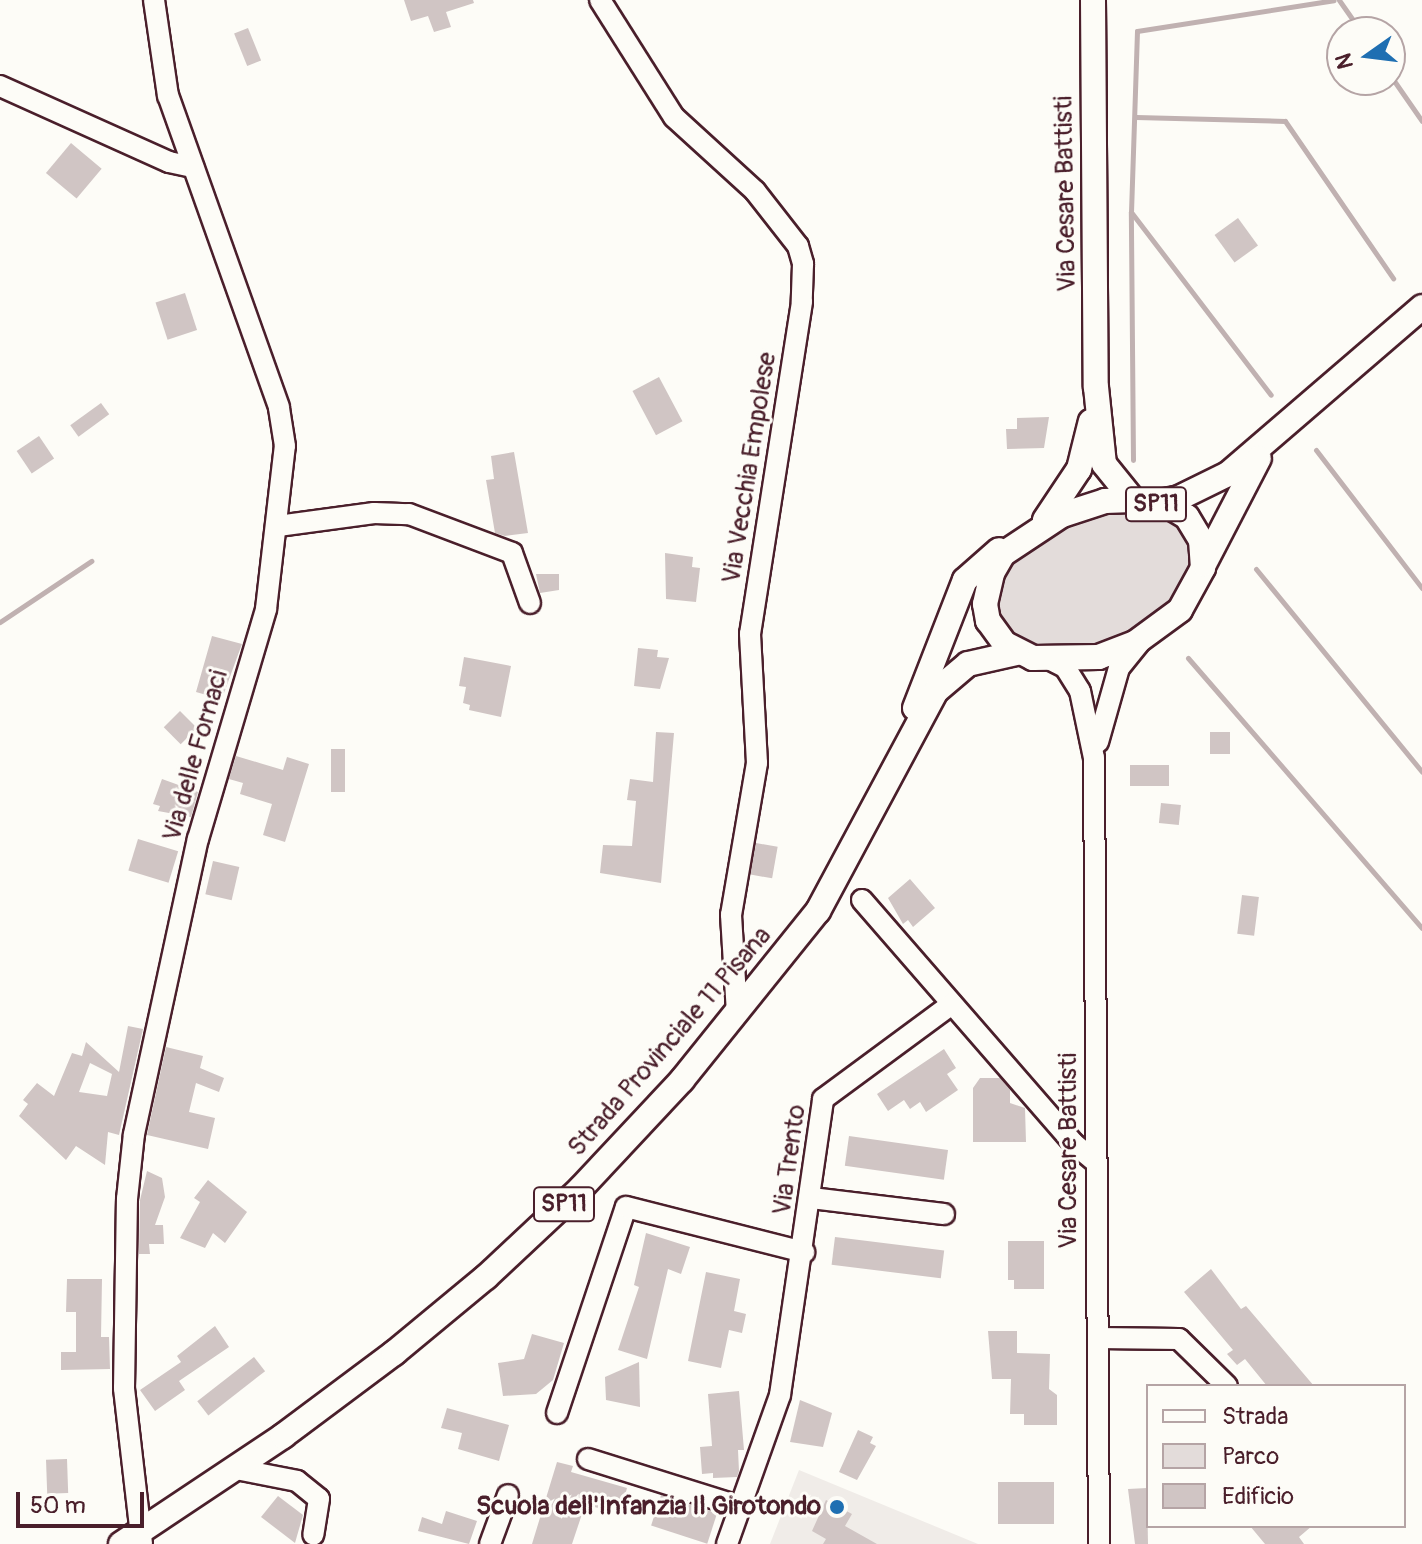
<!DOCTYPE html>
<style>
body{margin:0}
#map{position:relative;width:1422px;height:1544px;overflow:hidden;background:#fdfcf7;font-family:Pangolin,sans-serif}
div>[style]{position:absolute}
[style*='--x']{left:calc(var(--x)*1px);top:calc(var(--y)*1px);width:calc(var(--w)*1px);rotate:calc(var(--a)*1deg)}
.built>*{inset:0;background:#f0ece8}
.green>*{inset:0;background:#e3dcda}
.stream>*{height:5px;margin:-2.5px;padding:0 2.5px;transform-origin:2.5px;border-radius:2.5px;background:#c0b1b1}
.building>*{inset:0;background:#d0c5c4;transform-origin:0 0}
.roads{filter:drop-shadow(2px 0 #4a1f2b) drop-shadow(-2px 0 #4a1f2b) drop-shadow(0 2px #4a1f2b) drop-shadow(0 -2px #4a1f2b)}
.minor>*{height:20px;margin:-10px;padding:0 10px;transform-origin:10px;border-radius:10px;background:#fdfcf7}
.major>*{height:24px;margin:-12px;padding:0 12px;transform-origin:12px;border-radius:12px;background:#fdfcf7}
.dots>*{width:22px;height:22px;translate:-50% -50%;box-sizing:border-box;border:4px solid #fdfcf7;border-radius:50%}
span{translate:-50% -50%;white-space:nowrap;text-align:center;line-height:1.15;-webkit-text-stroke:6px #fdfcf7;paint-order:stroke}
.shield-label span{padding:2px 6px;background:#fdfcf7;border:2px solid;border-radius:6px;-webkit-text-stroke-width:0}
.shield-label{font-size:24px;color:#4a1f2b;font-weight:700}
.street-label{font-size:26px;color:#4a1f2b}
.poi-label{font-size:26px;color:#4a1f2b;font-weight:700}
.right{translate:-100% -50%;text-align:right}
.legend{position:absolute;left:1146px;top:1384px;width:260px;height:144px;box-sizing:border-box;background:#fdfcf7;border:2px solid #b5a4a5;margin:0;padding:10px 14px;list-style:none;font-size:24px;color:#4a1f2b}
.legend li{display:flex;align-items:center;gap:16px;height:40px}
.legend b{width:40px;border:2px solid #b5a4a5}
.north{position:absolute;left:1326px;top:16px;width:80px;height:80px;box-sizing:border-box;background:#fdfcf7;border:2px solid #b5a4a5;border-radius:50%;rotate:256deg;font-size:22px;font-weight:700;line-height:32px;text-align:center;color:#4a1f2b}
.north::after{content:'';display:block;margin:auto;width:28px;height:36px;background:#1f6fb2;clip-path:polygon(50% 0,100% 100%,50% 72%,0 100%)}
.scale{position:absolute;left:16px;top:1492px;width:128px;height:36px;box-sizing:border-box;border:4px solid #4a1f2b;border-top:0;padding-left:10px;font-size:24px;line-height:28px;white-space:nowrap;color:#4a1f2b;-webkit-text-stroke:6px #fdfcf7;paint-order:stroke}
</style>
<div id="map">
<div class="built">
<i style="clip-path:polygon(799px 1470px,978px 1544px,770px 1544px)"></i>
</div>
<div class="green">
<i style="clip-path:polygon(1133px 511px,1168px 518px,1191px 544px,1192px 565px,1172px 602px,1129px 634px,1096px 646px,1035px 647px,1012px 636px,996px 604px,1011px 561px,1066px 525px,1106px 512px)"></i>
</div>
<div class="stream">
<i style="--x:1339;--y:0;--w:39;--a:55"></i>
<i style="--x:1390;--y:75;--w:56;--a:55.2"></i>
<i style="--x:1136;--y:117;--w:149;--a:1.5"></i>
<i style="--x:1285;--y:121;--w:191;--a:55.5"></i>
<i style="--x:1131;--y:212;--w:230;--a:52.6"></i>
<i style="--x:1316;--y:450;--w:174;--a:52.5"></i>
<i style="--x:1133;--y:460;--w:248;--a:-90.5"></i>
<i style="--x:1131;--y:212;--w:181;--a:-88.1"></i>
<i style="--x:1137;--y:31;--w:199;--a:-8.9"></i>
<i style="--x:1256;--y:569;--w:262;--a:50.7"></i>
<i style="--x:0;--y:622;--w:110;--a:-33.8"></i>
<i style="--x:1188;--y:658;--w:357;--a:49.1"></i>
</div>
<div class="building">
<i style="clip-path:polygon(404px 0,473px 0,474px 3px,446px 12px,451px 27px,434px 32px,428px 16px,411px 21px)"></i>
<i style="left:248px;top:28px;width:35px;height:15px;rotate:68deg"></i>
<i style="left:71px;top:143px;width:40px;height:39px;rotate:40deg"></i>
<i style="left:1238px;top:218px;width:34px;height:29px;rotate:54deg"></i>
<i style="left:185px;top:293px;width:39px;height:31px;rotate:72deg"></i>
<i style="left:659px;top:377px;width:50px;height:30px;rotate:62deg"></i>
<i style="left:101px;top:403px;width:14px;height:38px;rotate:54deg"></i>
<i style="clip-path:polygon(1049px 417px,1044px 448px,1007px 449px,1006px 429px,1017px 429px,1017px 418px)"></i>
<i style="left:39px;top:436px;width:27px;height:27px;rotate:56deg"></i>
<i style="clip-path:polygon(514px 452px,528px 533px,505px 536px,495px 533px,486px 480px,494px 479px,491px 456px)"></i>
<i style="clip-path:polygon(665px 553px,693px 557px,692px 567px,700px 568px,696px 602px,666px 599px)"></i>
<i style="clip-path:polygon(536px 574px,559px 574px,559px 590px,540px 593px)"></i>
<i style="clip-path:polygon(212px 636px,242px 644px,224px 693px,212px 689px,210px 696px,196px 692px)"></i>
<i style="clip-path:polygon(638px 648px,658px 650px,657px 657px,669px 658px,660px 689px,634px 686px)"></i>
<i style="clip-path:polygon(464px 657px,511px 666px,501px 717px,469px 710px,470px 705px,463px 703px,466px 687px,459px 686px)"></i>
<i style="left:180px;top:711px;width:24px;height:23px;rotate:45deg"></i>
<i style="clip-path:polygon(656px 732px,674px 733px,661px 883px,600px 873px,603px 845px,632px 846px,636px 801px,627px 800px,630px 779px,653px 782px)"></i>
<i style="left:1210px;top:732px;width:20px;height:22px"></i>
<i style="left:331px;top:749px;width:14px;height:43px"></i>
<i style="clip-path:polygon(236px 756px,283px 770px,287px 757px,309px 764px,285px 842px,263px 835px,272px 804px,240px 794px,243px 783px,229px 779px)"></i>
<i style="left:1169px;top:765px;width:21px;height:39px;rotate:90deg"></i>
<i style="clip-path:polygon(162px 779px,198px 792px,191px 817px,158px 811px,160px 806px,153px 804px)"></i>
<i style="left:1161px;top:803px;width:20px;height:20px;rotate:6deg"></i>
<i style="left:138px;top:839px;width:42px;height:33px;rotate:17deg"></i>
<i style="left:756px;top:843px;width:22px;height:32px;rotate:10deg"></i>
<i style="left:213px;top:861px;width:27px;height:34px;rotate:13deg"></i>
<i style="clip-path:polygon(910px 879px,935px 908px,913px 927px,908px 920px,903px 924px,888px 898px)"></i>
<i style="left:1242px;top:895px;width:17px;height:39px;rotate:7deg"></i>
<i style="clip-path:polygon(evenodd,128px 1026px,143px 1029px,119px 1135px,108px 1132px,105px 1165px,76px 1146px,66px 1160px,19px 1116px,28px 1104px,23px 1100px,37px 1083px,54px 1096px,72px 1053px,82px 1056px,86px 1042px,119px 1072px,128px 1026px,90px 1063px,112px 1074px,107px 1096px,79px 1092px,90px 1063px)"></i>
<i style="clip-path:polygon(166px 1047px,203px 1056px,200px 1068px,224px 1078px,219px 1092px,196px 1083px,189px 1112px,215px 1118px,208px 1149px,147px 1135px)"></i>
<i style="clip-path:polygon(944px 1049px,956px 1068px,947px 1074px,958px 1090px,926px 1112px,920px 1102px,910px 1109px,904px 1100px,888px 1111px,877px 1094px)"></i>
<i style="clip-path:polygon(980px 1078px,1000px 1078px,1010px 1090px,1010px 1103px,1025px 1108px,1026px 1142px,973px 1142px,973px 1088px)"></i>
<i style="left:849px;top:1136px;width:100px;height:30px;rotate:8deg"></i>
<i style="clip-path:polygon(147px 1171px,162px 1178px,165px 1197px,155px 1225px,163px 1225px,164px 1244px,149px 1244px,150px 1254px,139px 1254px,140px 1200px)"></i>
<i style="clip-path:polygon(208px 1180px,247px 1212px,225px 1243px,213px 1233px,205px 1248px,180px 1238px,200px 1202px,194px 1198px)"></i>
<i style="clip-path:polygon(646px 1233px,690px 1247px,681px 1274px,668px 1269px,647px 1359px,618px 1350px,639px 1287px,634px 1285px)"></i>
<i style="left:835px;top:1237px;width:110px;height:28px;rotate:7deg"></i>
<i style="clip-path:polygon(1008px 1241px,1044px 1241px,1044px 1289px,1014px 1289px,1014px 1280px,1008px 1280px)"></i>
<i style="clip-path:polygon(1211px 1269px,1241px 1309px,1246px 1306px,1314px 1386px,1267px 1386px,1245px 1359px,1237px 1365px,1227px 1354px,1233px 1350px,1184px 1292px)"></i>
<i style="clip-path:polygon(706px 1272px,740px 1279px,734px 1311px,746px 1314px,742px 1333px,729px 1330px,721px 1368px,688px 1361px)"></i>
<i style="clip-path:polygon(67px 1279px,102px 1279px,101px 1337px,109px 1337px,110px 1369px,61px 1370px,61px 1352px,76px 1352px,76px 1312px,66px 1312px)"></i>
<i style="clip-path:polygon(215px 1326px,229px 1347px,179px 1381px,185px 1390px,155px 1411px,140px 1390px,181px 1362px,177px 1356px)"></i>
<i style="clip-path:polygon(988px 1331px,1017px 1331px,1017px 1353px,1050px 1354px,1049px 1389px,1057px 1395px,1057px 1425px,1024px 1425px,1024px 1414px,1010px 1414px,1011px 1379px,992px 1379px)"></i>
<i style="clip-path:polygon(532px 1334px,564px 1343px,553px 1380px,536px 1394px,503px 1396px,498px 1363px,524px 1359px)"></i>
<i style="left:254px;top:1357px;width:18px;height:72px;rotate:52deg"></i>
<i style="clip-path:polygon(639px 1362px,640px 1407px,606px 1400px,605px 1377px)"></i>
<i style="clip-path:polygon(739px 1391px,744px 1450px,738px 1450px,739px 1471px,737px 1477px,713px 1478px,713px 1473px,702px 1474px,700px 1447px,712px 1446px,708px 1394px)"></i>
<i style="clip-path:polygon(800px 1400px,832px 1413px,823px 1447px,790px 1442px)"></i>
<i style="clip-path:polygon(447px 1408px,509px 1425px,499px 1461px,458px 1449px,462px 1433px,441px 1428px)"></i>
<i style="clip-path:polygon(858px 1430px,873px 1437px,870px 1443px,876px 1446px,857px 1480px,839px 1472px)"></i>
<i style="left:67px;top:1459px;width:34px;height:21px;rotate:88deg"></i>
<i style="clip-path:polygon(557px 1462px,573px 1466px,571px 1472px,627px 1488px,620px 1514px,591px 1506px,589px 1516px,582px 1514px,572px 1544px,532px 1544px)"></i>
<i style="left:998px;top:1482px;width:56px;height:42px"></i>
<i style="clip-path:polygon(1147px 1488px,1148px 1544px,1135px 1544px,1128px 1489px)"></i>
<i style="left:661px;top:1495px;width:59px;height:32px;rotate:18deg"></i>
<i style="clip-path:polygon(278px 1496px,303px 1515px,295px 1543px,261px 1517px)"></i>
<i style="clip-path:polygon(826px 1500px,852px 1514px,845px 1526px,877px 1544px,823px 1544px,826px 1539px,812px 1531px)"></i>
<i style="clip-path:polygon(446px 1511px,477px 1521px,469px 1544px,418px 1531px,422px 1517px,442px 1524px)"></i>
<i style="clip-path:polygon(1250px 1526px,1312px 1526px,1299px 1537px,1304px 1544px,1265px 1544px)"></i>
</div>
<div class="roads">
<div class="minor">
<i style="--x:600;--y:0;--w:138;--a:57.7"></i>
<i style="--x:674;--y:117;--w:110;--a:42.4"></i>
<i style="--x:755;--y:191;--w:70;--a:52"></i>
<i style="--x:798;--y:246;--w:19;--a:74"></i>
<i style="--x:803;--y:264;--w:38;--a:92"></i>
<i style="--x:802;--y:302;--w:336;--a:98.9"></i>
<i style="--x:750;--y:634;--w:129;--a:86.9"></i>
<i style="--x:757;--y:763;--w:154;--a:99.7"></i>
<i style="--x:731;--y:915;--w:99;--a:86.5"></i>
<i style="--x:0;--y:86;--w:185;--a:24.2"></i>
<i style="--x:169;--y:162;--w:25;--a:12"></i>
<i style="--x:278;--y:526;--w:97;--a:-7.7"></i>
<i style="--x:374;--y:513;--w:35;--a:2"></i>
<i style="--x:409;--y:514;--w:110;--a:20.7"></i>
<i style="--x:512;--y:553;--w:53;--a:70.2"></i>
<i style="--x:1051;--y:660;--w:16;--a:27"></i>
<i style="--x:1065;--y:667;--w:28;--a:58"></i>
<i style="--x:1080;--y:691;--w:68;--a:78.2"></i>
<i style="--x:1094;--y:758;--w:786;--a:89.64"></i>
<i style="--x:1098;--y:742;--w:77;--a:-74.2"></i>
<i style="--x:1119;--y:668;--w:35;--a:-51"></i>
<i style="--x:862;--y:900;--w:322;--a:49"></i>
<i style="--x:1073;--y:1143;--w:31;--a:40"></i>
<i style="--x:811;--y:1198;--w:134;--a:6.9"></i>
<i style="--x:1098;--y:1338;--w:81;--a:0.7"></i>
<i style="--x:1179;--y:1339;--w:67;--a:44.4"></i>
<i style="--x:557;--y:1413;--w:217;--a:-71.5"></i>
<i style="--x:626;--y:1207;--w:184;--a:14.2"></i>
<i style="--x:588;--y:1459;--w:160;--a:17.4"></i>
<i style="--x:236;--y:1469;--w:62;--a:11.1"></i>
<i style="--x:297;--y:1481;--w:28;--a:39"></i>
<i style="--x:319;--y:1499;--w:36;--a:99"></i>
<i style="--x:142;--y:1544;--w:157;--a:-96.6"></i>
<i style="--x:124;--y:1388;--w:189;--a:-89.1"></i>
<i style="--x:127;--y:1199;--w:65;--a:-83.9"></i>
<i style="--x:134;--y:1134;--w:302;--a:-77.8"></i>
<i style="--x:198;--y:839;--w:240;--a:-73.5"></i>
<i style="--x:266;--y:609;--w:164;--a:-83.4"></i>
<i style="--x:285;--y:446;--w:39;--a:-99"></i>
<i style="--x:279;--y:407;--w:330;--a:-109.6"></i>
<i style="--x:168;--y:96;--w:97;--a:-98.3"></i>
<i style="--x:490;--y:1544;--w:52;--a:-69.8"></i>
<i style="--x:727;--y:1544;--w:158;--a:-70.4"></i>
<i style="--x:780;--y:1395;--w:299;--a:-81.7"></i>
<i style="--x:823;--y:1099;--w:160;--a:-36.4"></i>
</div>
<div class="major">
<i style="--x:1093;--y:0;--w:387;--a:89.6"></i>
<i style="--x:1096;--y:387;--w:77;--a:84.1"></i>
<i style="--x:1104;--y:464;--w:46;--a:51.1"></i>
<i style="--x:1133;--y:500;--w:40;--a:12"></i>
<i style="--x:1172;--y:508;--w:17;--a:31"></i>
<i style="--x:1187;--y:517;--w:27;--a:59"></i>
<i style="--x:1201;--y:540;--w:28;--a:86"></i>
<i style="--x:1203;--y:568;--w:48;--a:118.7"></i>
<i style="--x:1180;--y:610;--w:56;--a:143.7"></i>
<i style="--x:1135;--y:643;--w:39;--a:159"></i>
<i style="--x:1099;--y:657;--w:66;--a:179.1"></i>
<i style="--x:1033;--y:658;--w:31;--a:-153"></i>
<i style="--x:1005;--y:644;--w:29;--a:-126"></i>
<i style="--x:988;--y:621;--w:17;--a:-100"></i>
<i style="--x:985;--y:604;--w:32;--a:-77"></i>
<i style="--x:992;--y:573;--w:22;--a:-60"></i>
<i style="--x:1003;--y:554;--w:71;--a:-33.5"></i>
<i style="--x:1062;--y:515;--w:45;--a:-18"></i>
<i style="--x:1105;--y:501;--w:28;--a:-2"></i>
<i style="--x:1154;--y:503;--w:25;--a:-11"></i>
<i style="--x:1179;--y:498;--w:55;--a:-26.1"></i>
<i style="--x:1228;--y:474;--w:256;--a:-40.7"></i>
<i style="--x:1045;--y:520;--w:61;--a:-56.3"></i>
<i style="--x:1079;--y:469;--w:49;--a:-76"></i>
<i style="--x:1204;--y:564;--w:119;--a:-62.6"></i>
<i style="--x:915;--y:708;--w:137;--a:-68.7"></i>
<i style="--x:965;--y:580;--w:45;--a:-41.4"></i>
<i style="--x:121;--y:1544;--w:195;--a:-33.7"></i>
<i style="--x:283;--y:1436;--w:139;--a:-36.8"></i>
<i style="--x:394;--y:1353;--w:119;--a:-39.6"></i>
<i style="--x:486;--y:1277;--w:130;--a:-43.1"></i>
<i style="--x:581;--y:1188;--w:148;--a:-46.9"></i>
<i style="--x:682;--y:1080;--w:217;--a:-51.2"></i>
<i style="--x:818;--y:911;--w:250;--a:-61.8"></i>
<i style="--x:936;--y:691;--w:42;--a:-40.2"></i>
<i style="--x:968;--y:664;--w:50;--a:-12.7"></i>
</div>
</div>
<div class="dots">
<i style="left:837px;top:1507px;background:#1f6fb2"></i>
</div>
<div class="shield-label">
<span style="left:1156px;top:504px">SP11</span>
<span style="left:564px;top:1204px">SP11</span>
</div>
<div class="street-label">
<span style="left:1066px;top:194px;rotate:-91deg">Via Cesare Battisti</span>
<span style="left:750px;top:468px;rotate:-81deg">Via Vecchia Empolese</span>
<span style="left:196px;top:756px;rotate:-74deg">Via delle Fornaci</span>
<span style="left:670px;top:1042px;rotate:-49deg">Strada Provinciale 11 Pisana</span>
<span style="left:1069px;top:1151px;rotate:-90deg">Via Cesare Battisti</span>
<span style="left:790px;top:1160px;rotate:-82deg">Via Trento</span>
</div>
<div class="poi-label">
<span class="right" style="left:821px;top:1507px">Scuola dell'Infanzia Il Girotondo</span>
</div>
<ul class="legend">
<li><b style="height:10px;background:#fdfcf7"></b>Strada</li>
<li><b style="height:22px;background:#e3dcda"></b>Parco</li>
<li><b style="height:22px;background:#d0c5c4"></b>Edificio</li>
</ul>
<div class="north">N</div>
<div class="scale">50 m</div>
</div>
